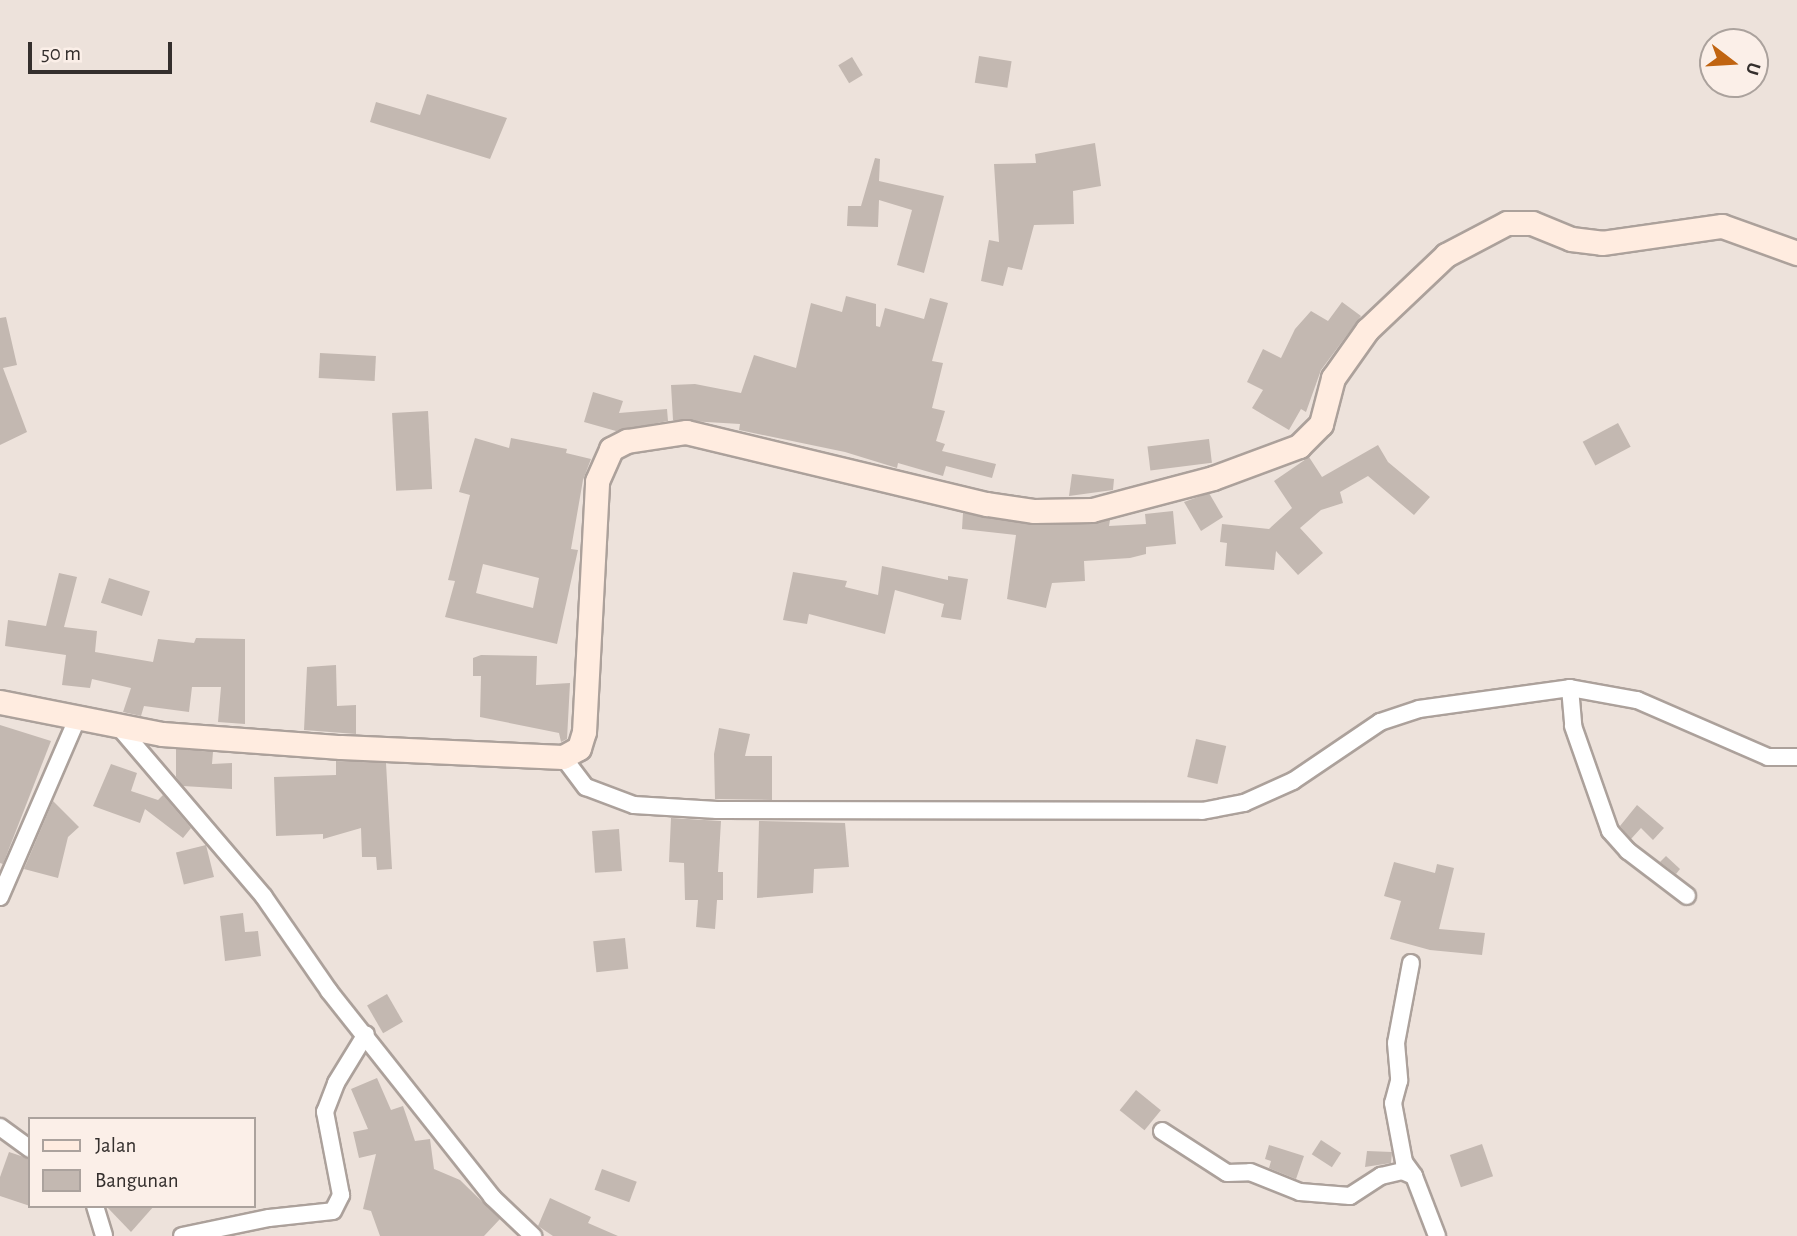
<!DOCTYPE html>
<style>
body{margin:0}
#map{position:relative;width:1797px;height:1236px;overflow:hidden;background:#ede2db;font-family:"Alegreya Sans",sans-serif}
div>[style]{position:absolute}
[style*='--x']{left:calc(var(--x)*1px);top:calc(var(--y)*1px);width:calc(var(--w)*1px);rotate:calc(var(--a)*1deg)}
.building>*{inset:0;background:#c3b8b1;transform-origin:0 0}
.roads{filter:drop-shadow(2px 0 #aca19b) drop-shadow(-2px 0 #aca19b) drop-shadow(0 2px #aca19b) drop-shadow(0 -2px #aca19b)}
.street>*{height:16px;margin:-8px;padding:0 8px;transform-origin:8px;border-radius:8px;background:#fff}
.secondary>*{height:23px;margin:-11.5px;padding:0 11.5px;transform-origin:11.5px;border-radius:11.5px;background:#ffece0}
span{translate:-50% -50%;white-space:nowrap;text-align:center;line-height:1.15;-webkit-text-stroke:6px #fbefe8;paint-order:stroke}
.legend{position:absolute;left:28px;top:1117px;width:228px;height:91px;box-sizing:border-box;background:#fbefe8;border:2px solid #aba29d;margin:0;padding:9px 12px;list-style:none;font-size:21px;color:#342f2d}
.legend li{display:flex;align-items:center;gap:14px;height:35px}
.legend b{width:35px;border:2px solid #aba29d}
.north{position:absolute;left:1699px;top:28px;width:70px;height:70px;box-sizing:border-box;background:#fbefe8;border:2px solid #aba29d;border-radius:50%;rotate:107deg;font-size:19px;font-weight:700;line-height:28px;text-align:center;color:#342f2d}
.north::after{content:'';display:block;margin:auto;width:24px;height:32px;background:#c06411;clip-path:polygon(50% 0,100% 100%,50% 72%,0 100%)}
.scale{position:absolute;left:28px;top:42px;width:144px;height:32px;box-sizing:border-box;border:4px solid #342f2d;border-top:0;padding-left:9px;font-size:21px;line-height:24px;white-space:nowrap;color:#342f2d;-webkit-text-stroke:5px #fbefe8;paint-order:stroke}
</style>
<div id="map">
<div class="building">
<i style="left:979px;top:56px;width:33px;height:27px;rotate:9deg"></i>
<i style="left:852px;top:57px;width:21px;height:16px;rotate:59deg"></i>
<i style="clip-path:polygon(427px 94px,507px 118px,490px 159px,370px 122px,376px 102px,420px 115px)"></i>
<i style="clip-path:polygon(1095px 143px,1101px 186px,1073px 191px,1074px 224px,1034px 225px,1022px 270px,1008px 267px,1003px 286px,981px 281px,989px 240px,999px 242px,994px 164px,1036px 163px,1035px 154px)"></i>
<i style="clip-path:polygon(875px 158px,880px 159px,879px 181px,944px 196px,924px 273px,897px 265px,912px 210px,879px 200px,878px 227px,847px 226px,848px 206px,861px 206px)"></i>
<i style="clip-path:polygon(846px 296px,876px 304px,876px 326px,880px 327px,885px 308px,924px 319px,930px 298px,948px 303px,932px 361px,943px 363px,932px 408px,945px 411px,936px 441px,945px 444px,942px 451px,996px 464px,992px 478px,946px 466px,943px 476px,898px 463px,897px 468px,845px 452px,739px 430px,740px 424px,673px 420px,671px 385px,695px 384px,741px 393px,754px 355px,796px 368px,811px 303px,842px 312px)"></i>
<i style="clip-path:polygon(1342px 302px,1361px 316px,1321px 370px,1306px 412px,1301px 409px,1289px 430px,1252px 408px,1263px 390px,1247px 382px,1263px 349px,1281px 358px,1295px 329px,1311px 311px,1328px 321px)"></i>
<i style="clip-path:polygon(6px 317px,17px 365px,3px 368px,27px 432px,0 445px,0 318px)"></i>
<i style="left:320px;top:353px;width:56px;height:25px;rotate:3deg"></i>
<i style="clip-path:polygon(593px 392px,623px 401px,619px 413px,667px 409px,668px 421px,616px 431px,584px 422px)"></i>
<i style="left:428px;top:411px;width:78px;height:36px;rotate:87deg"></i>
<i style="left:1618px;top:423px;width:27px;height:40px;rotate:62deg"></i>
<i style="clip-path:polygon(evenodd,475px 438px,509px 448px,511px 438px,567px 449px,566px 453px,591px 459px,583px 480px,571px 549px,578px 550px,557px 644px,445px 617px,455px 581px,448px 580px,470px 495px,459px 492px,475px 438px,483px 564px,539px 578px,533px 608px,476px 593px,483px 564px)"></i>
<i style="left:1209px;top:439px;width:24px;height:62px;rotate:83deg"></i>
<i style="clip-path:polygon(1378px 445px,1388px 462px,1430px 497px,1414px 515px,1368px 476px,1340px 492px,1343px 503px,1321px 510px,1300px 528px,1323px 553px,1298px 575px,1276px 551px,1274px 570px,1225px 566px,1227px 543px,1220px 542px,1222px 524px,1269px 529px,1292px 508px,1274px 481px,1309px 457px,1322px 477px)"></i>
<i style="clip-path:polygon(1072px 474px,1114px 479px,1113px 490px,1069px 496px)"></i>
<i style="clip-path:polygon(1209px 493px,1223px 517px,1201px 531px,1184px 502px)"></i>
<i style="clip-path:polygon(1173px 511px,1176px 544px,1146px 547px,1146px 554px,1130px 558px,1084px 561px,1085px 581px,1052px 583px,1046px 608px,1007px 599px,1016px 535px,962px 529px,963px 513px,1034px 525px,1110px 520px,1109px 526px,1146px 524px,1145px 514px)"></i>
<i style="clip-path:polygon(882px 566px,948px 580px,948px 576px,968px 579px,961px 620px,941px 617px,944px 604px,895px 590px,885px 634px,809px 614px,807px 624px,783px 620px,793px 572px,847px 581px,845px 587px,878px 595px)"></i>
<i style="clip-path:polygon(59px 573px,77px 577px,64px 627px,97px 631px,95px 652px,153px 662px,158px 639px,194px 643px,196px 638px,245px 639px,245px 724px,218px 722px,221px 687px,192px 687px,189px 712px,144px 706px,141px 716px,123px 712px,131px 688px,92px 679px,90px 688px,62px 685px,66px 655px,5px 646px,8px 620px,46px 626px)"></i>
<i style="left:109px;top:578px;width:43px;height:26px;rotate:18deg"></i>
<i style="clip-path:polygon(481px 655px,537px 656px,536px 685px,570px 683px,567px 739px,561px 742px,559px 733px,480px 717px,481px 676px,473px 676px,473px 658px)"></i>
<i style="clip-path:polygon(336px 665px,337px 706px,356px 705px,356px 734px,304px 730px,307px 667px)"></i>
<i style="clip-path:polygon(0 725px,51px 741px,3px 864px,0 863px)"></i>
<i style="clip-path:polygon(719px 728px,750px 734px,745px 756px,772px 756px,772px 800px,715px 799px,714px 754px)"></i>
<i style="left:1196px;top:739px;width:31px;height:39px;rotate:13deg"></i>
<i style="clip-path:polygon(176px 749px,213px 752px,212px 764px,232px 763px,232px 789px,183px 786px,176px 777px)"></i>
<i style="clip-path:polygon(336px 761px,386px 763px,392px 869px,377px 870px,376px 857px,362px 857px,361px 828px,323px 839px,323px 834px,276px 836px,274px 777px,336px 775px)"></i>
<i style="clip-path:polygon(111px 764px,137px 773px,131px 791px,158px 800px,163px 795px,191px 828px,183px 838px,145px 809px,140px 823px,93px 806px)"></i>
<i style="clip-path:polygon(53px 801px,79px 827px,68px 837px,58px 878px,24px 869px)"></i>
<i style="clip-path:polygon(1637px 805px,1664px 828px,1653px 840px,1641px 828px,1631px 839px,1620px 826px)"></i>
<i style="clip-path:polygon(671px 818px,721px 821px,718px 872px,723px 872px,723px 900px,717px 900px,715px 929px,696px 927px,698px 900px,685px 900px,684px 863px,669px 862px)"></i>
<i style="clip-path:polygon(759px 821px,845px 823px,849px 867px,814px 869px,813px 893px,757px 898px)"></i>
<i style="left:619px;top:829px;width:42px;height:27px;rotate:86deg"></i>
<i style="left:206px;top:845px;width:33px;height:31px;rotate:76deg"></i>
<i style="clip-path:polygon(1666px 856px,1680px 869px,1676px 874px,1660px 862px)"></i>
<i style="clip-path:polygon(1394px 862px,1435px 873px,1437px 864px,1454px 868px,1439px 929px,1485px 933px,1482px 955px,1430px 950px,1390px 939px,1401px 901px,1384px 896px)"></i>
<i style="clip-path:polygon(243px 913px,245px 932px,258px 931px,261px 956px,225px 961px,220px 916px)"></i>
<i style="left:625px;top:938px;width:31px;height:32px;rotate:84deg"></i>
<i style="left:387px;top:994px;width:32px;height:23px;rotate:60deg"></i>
<i style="clip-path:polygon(377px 1078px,391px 1110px,403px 1106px,415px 1141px,430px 1139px,434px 1169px,460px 1180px,500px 1219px,484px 1236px,380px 1236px,371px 1211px,363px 1209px,376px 1154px,359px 1158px,353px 1132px,368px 1129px,351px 1089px)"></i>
<i style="left:1136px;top:1090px;width:32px;height:26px;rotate:39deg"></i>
<i style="left:1321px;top:1140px;width:24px;height:17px;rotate:33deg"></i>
<i style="left:1482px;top:1144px;width:34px;height:34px;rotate:71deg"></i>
<i style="clip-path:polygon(1269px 1145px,1304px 1156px,1296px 1179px,1269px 1168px,1271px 1161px,1265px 1159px)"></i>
<i style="clip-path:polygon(1367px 1151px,1392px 1152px,1391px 1163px,1365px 1167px)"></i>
<i style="clip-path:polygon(9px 1152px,30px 1159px,30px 1206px,0 1196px,0 1177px)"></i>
<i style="left:602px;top:1169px;width:37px;height:22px;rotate:20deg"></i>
<i style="clip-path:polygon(550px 1198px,591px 1217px,588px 1223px,618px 1236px,553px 1236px,538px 1226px)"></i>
<i style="clip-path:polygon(106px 1206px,154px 1206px,131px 1232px)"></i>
</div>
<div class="roads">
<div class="street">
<i style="--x:1570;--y:688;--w:38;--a:85"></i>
<i style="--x:1573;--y:726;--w:111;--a:70.6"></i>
<i style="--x:1610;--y:831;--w:27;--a:48"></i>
<i style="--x:1628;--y:851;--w:74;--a:37.3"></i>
<i style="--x:119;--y:727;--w:223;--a:49.5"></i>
<i style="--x:264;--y:897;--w:114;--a:55.3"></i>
<i style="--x:329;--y:991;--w:263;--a:51.6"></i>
<i style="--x:492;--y:1197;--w:57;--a:43.6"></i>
<i style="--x:563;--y:757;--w:38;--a:53"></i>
<i style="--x:586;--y:787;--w:51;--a:20.6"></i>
<i style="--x:634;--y:805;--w:83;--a:3.4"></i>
<i style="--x:717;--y:810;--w:485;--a:0.1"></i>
<i style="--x:1202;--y:811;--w:43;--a:-10.8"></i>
<i style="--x:1244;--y:803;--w:54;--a:-24.2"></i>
<i style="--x:1293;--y:781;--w:105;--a:-34.1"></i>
<i style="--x:1380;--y:722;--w:41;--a:-18.4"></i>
<i style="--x:1419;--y:709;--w:152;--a:-7.9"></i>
<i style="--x:1570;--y:688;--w:68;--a:10.2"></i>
<i style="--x:1637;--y:700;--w:143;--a:23.5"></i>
<i style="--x:1768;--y:757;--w:29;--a:0"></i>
<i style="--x:0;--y:897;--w:196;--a:-66.6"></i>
<i style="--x:1411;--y:963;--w:81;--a:100.6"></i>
<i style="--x:1396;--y:1043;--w:38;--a:85"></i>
<i style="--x:1399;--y:1081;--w:23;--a:105"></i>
<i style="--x:1393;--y:1103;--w:60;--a:79.4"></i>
<i style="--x:1404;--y:1162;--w:17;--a:54"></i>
<i style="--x:0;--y:1127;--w:37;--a:36"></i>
<i style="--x:1162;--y:1131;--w:77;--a:32.9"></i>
<i style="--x:1227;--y:1173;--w:23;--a:-2"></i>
<i style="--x:1250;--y:1172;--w:54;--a:21.8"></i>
<i style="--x:1300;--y:1192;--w:50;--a:4.6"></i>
<i style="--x:1350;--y:1196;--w:37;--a:-33"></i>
<i style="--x:1381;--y:1176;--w:22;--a:-13"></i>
<i style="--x:1402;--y:1171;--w:13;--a:23"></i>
<i style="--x:1414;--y:1176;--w:64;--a:69"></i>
<i style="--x:95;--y:1206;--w:31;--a:73"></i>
<i style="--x:182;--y:1236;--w:89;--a:-11.7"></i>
<i style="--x:269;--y:1218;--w:64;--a:-6.2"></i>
<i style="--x:333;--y:1211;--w:18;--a:-63"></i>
<i style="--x:341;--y:1195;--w:85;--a:-100.9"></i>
<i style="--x:325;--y:1112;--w:31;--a:-69"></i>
<i style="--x:336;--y:1083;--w:57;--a:-58.5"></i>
</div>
<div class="secondary">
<i style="--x:0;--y:702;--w:165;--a:11.2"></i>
<i style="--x:162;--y:734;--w:179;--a:4.2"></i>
<i style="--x:341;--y:747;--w:222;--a:2.6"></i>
<i style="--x:563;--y:757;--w:18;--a:-29"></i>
<i style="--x:579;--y:748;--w:17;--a:-73"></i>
<i style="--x:584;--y:732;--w:251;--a:-87"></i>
<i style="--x:597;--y:481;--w:35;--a:-66"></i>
<i style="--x:611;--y:449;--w:18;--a:-27"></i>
<i style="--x:627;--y:441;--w:60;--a:-8.7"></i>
<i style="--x:686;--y:432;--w:309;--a:13.5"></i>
<i style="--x:987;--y:504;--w:48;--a:8.5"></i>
<i style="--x:1034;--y:511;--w:58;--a:-1"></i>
<i style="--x:1092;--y:510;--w:125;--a:-14.8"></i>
<i style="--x:1213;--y:478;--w:92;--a:-20.4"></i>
<i style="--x:1299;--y:446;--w:31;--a:-45"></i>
<i style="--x:1321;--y:424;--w:48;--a:-75.4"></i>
<i style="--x:1333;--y:378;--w:59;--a:-54.7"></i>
<i style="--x:1367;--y:330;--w:109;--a:-43.5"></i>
<i style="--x:1446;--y:255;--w:69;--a:-27.7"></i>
<i style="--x:1507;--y:223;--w:25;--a:0"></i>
<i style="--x:1532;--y:223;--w:42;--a:22.3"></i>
<i style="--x:1571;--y:239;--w:31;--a:7"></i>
<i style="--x:1602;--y:243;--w:121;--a:-8.1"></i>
<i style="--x:1722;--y:226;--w:80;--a:19.8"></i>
</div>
</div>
<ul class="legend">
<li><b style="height:9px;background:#ffece0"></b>Jalan</li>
<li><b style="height:19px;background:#c3b8b1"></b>Bangunan</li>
</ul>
<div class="north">U</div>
<div class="scale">50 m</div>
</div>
